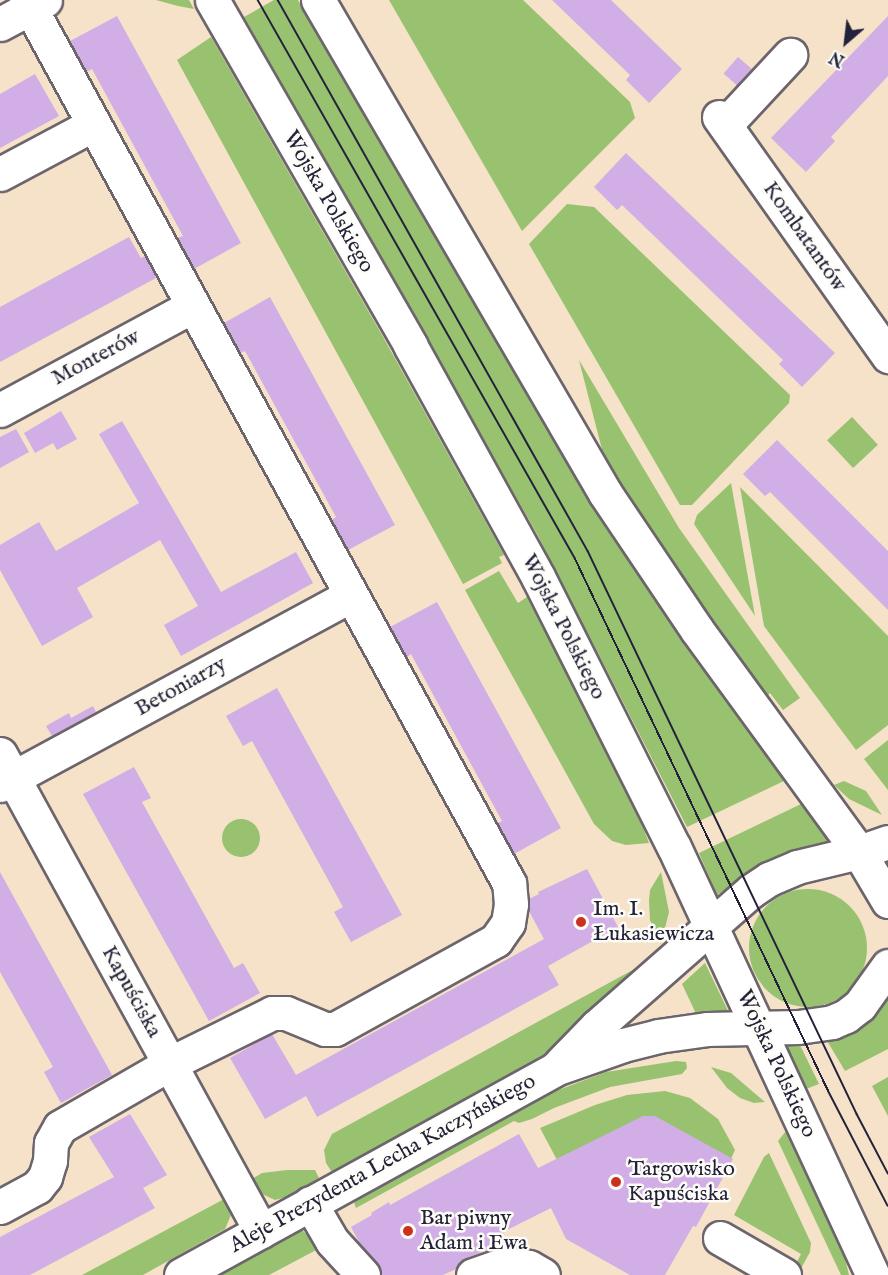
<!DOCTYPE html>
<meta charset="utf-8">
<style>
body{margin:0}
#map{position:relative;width:888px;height:1275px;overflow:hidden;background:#f5e2c8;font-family:"IM FELL English",serif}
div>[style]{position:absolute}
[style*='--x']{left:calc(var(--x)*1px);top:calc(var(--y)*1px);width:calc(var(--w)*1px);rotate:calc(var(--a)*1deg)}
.green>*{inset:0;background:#98c26f;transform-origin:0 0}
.round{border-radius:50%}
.building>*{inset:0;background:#d1aee5;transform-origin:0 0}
.roads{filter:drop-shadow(2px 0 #6c656c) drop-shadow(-2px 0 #6c656c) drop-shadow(0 2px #6c656c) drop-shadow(0 -2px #6c656c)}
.minor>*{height:33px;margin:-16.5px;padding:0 16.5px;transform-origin:16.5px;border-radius:16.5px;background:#fff}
.tram>*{height:1.5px;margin:-0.75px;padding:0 0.75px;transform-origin:0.75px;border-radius:0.75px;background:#22223b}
.dots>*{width:16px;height:16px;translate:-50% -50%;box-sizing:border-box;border:3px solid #fdfcf7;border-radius:50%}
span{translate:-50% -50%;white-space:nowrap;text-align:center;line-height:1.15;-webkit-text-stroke:5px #fdfcf7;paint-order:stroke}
.street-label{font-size:22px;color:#22223b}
.poi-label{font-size:22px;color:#22223b}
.left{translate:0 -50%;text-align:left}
.north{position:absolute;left:816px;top:12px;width:60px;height:60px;-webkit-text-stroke:4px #fdfcf7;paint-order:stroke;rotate:208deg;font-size:16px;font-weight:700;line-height:24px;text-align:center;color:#22223b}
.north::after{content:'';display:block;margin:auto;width:21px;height:27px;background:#22223b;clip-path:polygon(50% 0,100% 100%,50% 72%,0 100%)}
</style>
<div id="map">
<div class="green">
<i style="clip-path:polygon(156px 0,189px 0,194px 9px,178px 6px)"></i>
<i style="clip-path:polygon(274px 0,298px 0,539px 415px,616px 542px,786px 780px,687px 827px,537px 534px,244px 17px)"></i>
<i style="clip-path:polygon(389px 0,523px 0,630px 102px,635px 118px,522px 231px)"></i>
<i style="clip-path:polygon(211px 37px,382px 335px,504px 555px,499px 557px,502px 563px,463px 584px,177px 60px)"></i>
<i style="clip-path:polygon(567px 204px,594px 207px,790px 395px,789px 403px,692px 505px,680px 505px,529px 244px)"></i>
<i style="clip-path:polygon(579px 360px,679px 528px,800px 698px,783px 710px,770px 693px,765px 699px,684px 586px,607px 469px)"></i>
<i style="left:852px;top:417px;width:38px;height:34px;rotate:47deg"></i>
<i style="clip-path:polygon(731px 483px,755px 616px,694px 524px,697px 515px)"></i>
<i style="clip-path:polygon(740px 487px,888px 636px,888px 725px,856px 750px,764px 626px)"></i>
<i style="clip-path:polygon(499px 571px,518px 603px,527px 597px,632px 800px,649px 843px,626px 845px,612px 841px,594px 824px,465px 590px)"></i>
<i style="clip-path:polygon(888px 740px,888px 790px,864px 759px)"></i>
<i style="clip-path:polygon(844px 781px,866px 791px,882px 815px,849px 799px,834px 785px)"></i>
<i style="clip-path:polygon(801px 804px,831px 843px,763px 865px,717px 895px,699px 853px)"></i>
<i class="round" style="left:222px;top:819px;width:38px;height:38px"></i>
<i style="clip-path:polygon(661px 872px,669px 912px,661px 944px,650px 920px,649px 901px,650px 890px)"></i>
<i class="round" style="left:749px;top:889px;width:118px;height:118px"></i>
<i style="clip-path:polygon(705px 963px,731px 1017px,700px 1022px,682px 984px)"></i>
<i style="clip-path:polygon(640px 966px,644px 972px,557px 1046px,514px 1073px,333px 1174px,326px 1163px,324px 1150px,332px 1134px)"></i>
<i style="clip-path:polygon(888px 995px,888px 1049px,845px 1071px,826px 1039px,851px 1032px,866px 1024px)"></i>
<i style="clip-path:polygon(799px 1043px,819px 1084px,806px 1089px,786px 1044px)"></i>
<i style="clip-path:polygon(676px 1061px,686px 1062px,687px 1068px,682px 1074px,610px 1087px,554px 1108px,532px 1119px,519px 1123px,514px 1121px,356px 1208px,353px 1199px,540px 1097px,606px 1072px)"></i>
<i style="clip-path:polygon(711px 1067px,731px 1073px,765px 1102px,754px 1103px,740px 1098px,727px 1088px)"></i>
<i style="clip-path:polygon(888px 1077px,888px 1116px,872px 1086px)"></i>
<i style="clip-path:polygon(665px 1091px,690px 1098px,718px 1119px,735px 1150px,730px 1161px,557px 1160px,540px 1128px,595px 1105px,627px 1095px)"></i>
<i style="clip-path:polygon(786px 1131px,843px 1250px,849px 1275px,841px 1275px,778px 1141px)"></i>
<i style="clip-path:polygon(769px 1153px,811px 1243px,810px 1252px,798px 1274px,795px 1266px,801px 1254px,734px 1215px,764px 1157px)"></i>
<i style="clip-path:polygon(287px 1170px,315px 1170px,320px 1180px,286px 1197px,275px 1200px,260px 1193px,250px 1180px,262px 1173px)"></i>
<i style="clip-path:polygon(226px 1198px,231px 1215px,225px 1229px,143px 1275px,82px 1275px)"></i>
<i style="clip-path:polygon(300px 1228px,320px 1248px,269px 1275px,216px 1275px)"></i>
</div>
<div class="building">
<i style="clip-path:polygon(552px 0,611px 0,682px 69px,649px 103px,626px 80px,630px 75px)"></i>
<i style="clip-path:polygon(117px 16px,241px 243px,194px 269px,178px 238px,183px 236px,92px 69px,86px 72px,70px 41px)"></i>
<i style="clip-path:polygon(888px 16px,888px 76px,831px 137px,835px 141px,806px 172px,771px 138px)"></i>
<i style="left:738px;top:57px;width:18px;height:22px;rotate:41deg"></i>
<i style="clip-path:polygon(35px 74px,59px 116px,0 148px,0 94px)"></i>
<i style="clip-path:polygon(626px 153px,835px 353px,802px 387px,779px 364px,783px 360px,622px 205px,617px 210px,594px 187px)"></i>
<i style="clip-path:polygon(129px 237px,141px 258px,145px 256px,156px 278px,0 362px,0 307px)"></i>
<i style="clip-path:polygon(270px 297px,395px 525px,348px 550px,332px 520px,336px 517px,245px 351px,240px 353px,224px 323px)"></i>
<i style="clip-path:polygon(61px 411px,77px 439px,57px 450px,53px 443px,35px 453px,24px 433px)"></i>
<i style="clip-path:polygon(122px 421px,221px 592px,296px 552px,313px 583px,181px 656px,164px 625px,198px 606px,160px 540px,77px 588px,93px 617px,42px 646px,0 570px,0 545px,39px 522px,56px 551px,139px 503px,99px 434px)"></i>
<i style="clip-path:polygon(16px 429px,29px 452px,0 468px,0 437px)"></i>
<i style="clip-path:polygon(777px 440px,888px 551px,888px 610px,770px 492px,765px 496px,743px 474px)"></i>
<i style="clip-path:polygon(437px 602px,561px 828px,514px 854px,498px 823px,502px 821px,411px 654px,407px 657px,390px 627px)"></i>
<i style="clip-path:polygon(277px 688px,402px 915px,351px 942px,334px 912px,343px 907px,252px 741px,243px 746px,226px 716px)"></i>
<i style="clip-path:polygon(93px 706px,96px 712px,52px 736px,46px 726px,69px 713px,71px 718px)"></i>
<i style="clip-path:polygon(134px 767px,151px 798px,142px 802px,234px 968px,243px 963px,260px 993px,209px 1021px,83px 794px)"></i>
<i style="clip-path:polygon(587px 869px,618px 927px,548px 966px,559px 985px,317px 1117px,306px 1096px,265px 1119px,230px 1058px,272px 1034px,296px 1075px,544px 939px,529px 911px,529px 899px,539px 894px,538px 892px)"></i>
<i style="clip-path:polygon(0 872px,112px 1075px,61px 1103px,44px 1072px,53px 1067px,0 972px)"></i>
<i style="clip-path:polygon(130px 1114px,167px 1175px,143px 1188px,155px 1208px,30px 1275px,0 1275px,0 1237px,114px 1177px,89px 1137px)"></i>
<i style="clip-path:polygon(643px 1116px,655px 1116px,733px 1159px,696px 1227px,693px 1226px,665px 1275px,630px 1275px,566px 1239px,551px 1208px,507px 1230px,487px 1250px,466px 1258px,456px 1269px,443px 1275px,381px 1275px,377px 1263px,360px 1244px,351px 1227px,372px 1215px,371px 1213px,389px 1202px,390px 1205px,519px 1134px,538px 1168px)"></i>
</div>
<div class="roads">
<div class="minor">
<i style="--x:212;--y:0;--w:398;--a:60.1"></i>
<i style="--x:410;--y:345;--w:265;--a:61.1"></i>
<i style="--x:538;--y:577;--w:302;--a:63.3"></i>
<i style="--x:674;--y:847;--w:472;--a:65.1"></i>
<i style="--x:318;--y:0;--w:570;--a:59.79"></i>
<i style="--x:605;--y:493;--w:165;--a:56.1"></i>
<i style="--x:697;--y:630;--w:275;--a:53.9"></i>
<i style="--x:859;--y:852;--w:57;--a:59.4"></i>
<i style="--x:0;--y:24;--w:51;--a:-28.1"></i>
<i style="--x:719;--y:117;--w:293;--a:54.7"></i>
<i style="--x:725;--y:125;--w:96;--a:-47.1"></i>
<i style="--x:0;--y:174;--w:106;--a:-28"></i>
<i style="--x:0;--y:410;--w:218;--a:-28.4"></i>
<i style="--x:0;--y:754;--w:544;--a:61.31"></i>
<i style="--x:0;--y:785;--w:397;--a:-28.4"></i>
<i style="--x:560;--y:1064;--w:52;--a:-45.8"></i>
<i style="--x:596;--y:1027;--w:206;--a:-41.3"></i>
<i style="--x:751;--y:891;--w:22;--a:-34"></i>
<i style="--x:769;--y:879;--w:30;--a:-23"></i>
<i style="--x:797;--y:867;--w:64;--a:-13.6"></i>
<i style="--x:859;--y:852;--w:31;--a:-19"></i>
<i style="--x:310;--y:1203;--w:44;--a:59.9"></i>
<i style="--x:332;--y:1241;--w:46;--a:47.6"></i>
<i style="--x:0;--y:1207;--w:42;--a:-28.4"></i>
<i style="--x:37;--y:1187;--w:13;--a:-51"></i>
<i style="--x:45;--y:1177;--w:17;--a:-73"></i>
<i style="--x:50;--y:1161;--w:18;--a:-87"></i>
<i style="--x:51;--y:1143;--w:18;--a:-61"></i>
<i style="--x:60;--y:1127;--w:128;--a:-30"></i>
<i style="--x:171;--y:1063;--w:113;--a:-26.3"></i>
<i style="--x:272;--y:1013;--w:14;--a:0"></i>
<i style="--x:286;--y:1013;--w:42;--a:22.3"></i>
<i style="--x:325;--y:1029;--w:10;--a:0"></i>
<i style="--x:335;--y:1029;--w:184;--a:-28.9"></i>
<i style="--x:496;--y:940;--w:21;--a:-55"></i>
<i style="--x:508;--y:923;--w:19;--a:-81"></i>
<i style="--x:511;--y:904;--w:21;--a:-95"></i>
<i style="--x:509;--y:883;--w:1006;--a:-118.68"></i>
<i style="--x:720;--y:1238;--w:74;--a:30"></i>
<i style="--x:181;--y:1275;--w:427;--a:-28.8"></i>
<i style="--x:555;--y:1069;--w:72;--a:-19.4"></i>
<i style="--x:623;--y:1045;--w:36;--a:-14"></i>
<i style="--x:658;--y:1036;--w:49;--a:-8.1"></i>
<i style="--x:707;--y:1029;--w:91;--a:-1.3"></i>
<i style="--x:798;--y:1027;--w:34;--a:-8"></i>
<i style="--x:832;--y:1022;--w:15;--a:-23"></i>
<i style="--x:846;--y:1016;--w:18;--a:-38"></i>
<i style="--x:860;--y:1005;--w:48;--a:-54.3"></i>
<i style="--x:473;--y:1275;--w:37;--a:-19"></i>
<i style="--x:508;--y:1263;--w:21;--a:11"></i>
<i style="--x:529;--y:1267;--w:16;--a:30"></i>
</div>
</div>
<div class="tram">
<i style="--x:258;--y:0;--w:642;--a:60.4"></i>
<i style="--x:575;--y:558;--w:591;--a:64.56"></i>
<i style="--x:829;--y:1092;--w:128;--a:62.6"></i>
<i style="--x:278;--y:0;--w:632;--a:60.64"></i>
<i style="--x:588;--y:551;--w:624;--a:64.46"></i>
<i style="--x:857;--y:1114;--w:67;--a:62.3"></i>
</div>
<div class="dots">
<i style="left:581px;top:922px;background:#c8321e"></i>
<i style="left:616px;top:1182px;background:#c8321e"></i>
<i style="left:408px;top:1231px;background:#c8321e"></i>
</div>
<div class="street-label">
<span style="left:328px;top:202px;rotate:60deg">Wojska Polskiego</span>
<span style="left:804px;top:237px;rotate:55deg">Kombatantów</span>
<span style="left:96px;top:358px;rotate:-28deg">Monterów</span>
<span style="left:563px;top:627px;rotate:63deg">Wojska Polskiego</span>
<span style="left:181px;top:687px;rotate:-29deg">Betoniarzy</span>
<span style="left:131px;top:992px;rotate:61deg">Kapuściska</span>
<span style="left:776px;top:1064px;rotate:65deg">Wojska Polskiego</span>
<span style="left:383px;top:1164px;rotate:-29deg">Aleje Prezydenta Lecha Kaczyńskiego</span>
</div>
<div class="poi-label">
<span class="left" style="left:593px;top:922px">Im. I.<br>Łukasiewicza</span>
<span class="left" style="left:628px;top:1182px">Targowisko<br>Kapuściska</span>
<span class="left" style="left:420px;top:1231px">Bar piwny<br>Adam i Ewa</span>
</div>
<div class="north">N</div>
</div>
